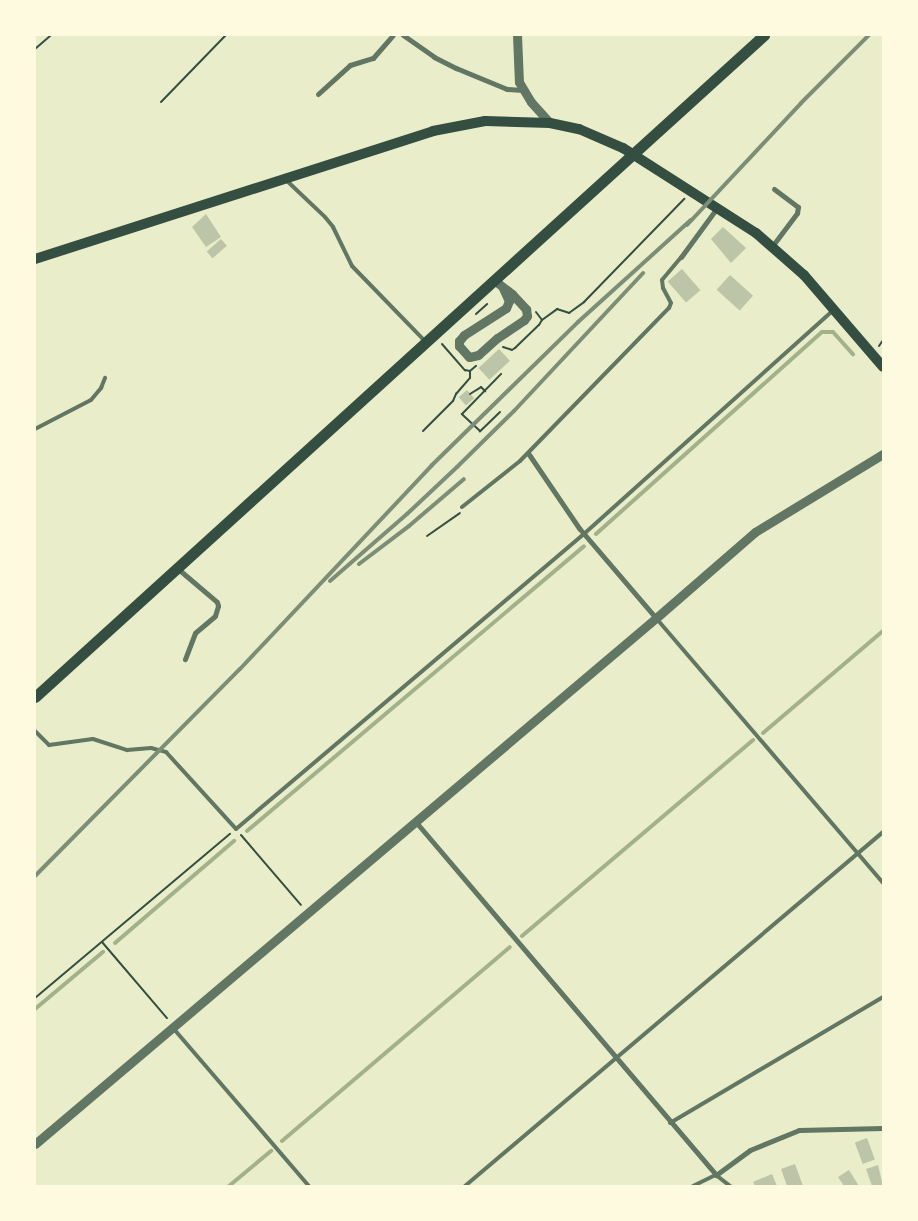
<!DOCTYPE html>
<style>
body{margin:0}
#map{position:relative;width:918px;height:1221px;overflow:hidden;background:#e9edc9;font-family:Jost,sans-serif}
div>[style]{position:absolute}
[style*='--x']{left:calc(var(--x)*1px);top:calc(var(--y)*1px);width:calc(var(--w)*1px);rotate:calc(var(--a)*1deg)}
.stream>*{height:4px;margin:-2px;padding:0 2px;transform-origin:2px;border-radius:2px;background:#a3b18a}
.building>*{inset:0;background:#bcc5a7;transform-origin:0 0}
.path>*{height:2px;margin:-1px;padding:0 1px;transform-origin:1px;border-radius:1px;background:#344e41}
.service>*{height:4px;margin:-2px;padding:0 2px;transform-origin:2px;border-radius:2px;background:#617663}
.minor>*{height:5px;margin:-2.5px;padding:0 2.5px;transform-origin:2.5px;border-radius:2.5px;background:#617663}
.tertiary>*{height:9px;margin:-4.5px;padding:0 4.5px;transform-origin:4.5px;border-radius:4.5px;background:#617663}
.secondary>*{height:10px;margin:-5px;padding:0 5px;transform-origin:5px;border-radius:5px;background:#344e41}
.primary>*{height:11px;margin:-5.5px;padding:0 5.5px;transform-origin:5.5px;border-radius:5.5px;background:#344e41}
.rail>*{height:4px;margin:-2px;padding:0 2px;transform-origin:2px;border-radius:2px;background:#7c8e77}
span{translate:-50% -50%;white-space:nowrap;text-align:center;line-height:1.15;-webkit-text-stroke:5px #fefae0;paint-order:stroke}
.frame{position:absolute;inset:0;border:36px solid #fefae0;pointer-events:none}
</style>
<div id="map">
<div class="stream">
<i style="--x:596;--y:534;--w:303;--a:-41.8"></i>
<i style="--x:822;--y:332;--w:11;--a:0"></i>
<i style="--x:833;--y:332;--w:30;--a:48"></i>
<i style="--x:763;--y:733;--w:157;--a:-40.4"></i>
<i style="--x:247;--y:831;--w:441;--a:-40.2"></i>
<i style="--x:522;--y:936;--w:303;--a:-40.3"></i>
<i style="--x:115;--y:943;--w:157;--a:-40.6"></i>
<i style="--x:35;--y:1009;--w:89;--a:-40"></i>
<i style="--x:282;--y:1141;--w:299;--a:-40.4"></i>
<i style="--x:229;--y:1186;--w:55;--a:-39.8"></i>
</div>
<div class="building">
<i style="clip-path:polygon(206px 214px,221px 237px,206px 247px,192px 227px)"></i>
<i style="clip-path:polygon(723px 227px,746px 248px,731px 263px,711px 239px)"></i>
<i style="left:221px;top:239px;width:9px;height:19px;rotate:49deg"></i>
<i style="left:682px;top:269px;width:28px;height:19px;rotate:49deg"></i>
<i style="left:730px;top:275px;width:31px;height:20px;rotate:42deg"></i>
<i style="left:499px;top:349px;width:16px;height:28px;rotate:47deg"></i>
<i style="left:467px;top:390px;width:11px;height:11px;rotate:49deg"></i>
<i style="left:867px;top:1138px;width:23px;height:13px;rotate:70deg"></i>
<i style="clip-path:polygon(795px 1164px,803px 1186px,787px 1186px,781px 1169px)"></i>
<i style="clip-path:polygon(878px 1165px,883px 1186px,872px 1186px,866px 1169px)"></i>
<i style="clip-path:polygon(849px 1170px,859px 1186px,844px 1186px,838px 1177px)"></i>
<i style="clip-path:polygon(772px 1174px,777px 1186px,755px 1186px,753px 1182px)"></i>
</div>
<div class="path">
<i style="--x:35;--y:49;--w:21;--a:-41"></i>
<i style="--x:161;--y:102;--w:93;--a:-45.9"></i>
<i style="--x:476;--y:314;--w:15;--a:-42"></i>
<i style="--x:542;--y:320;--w:19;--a:-36"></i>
<i style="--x:557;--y:309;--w:13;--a:18"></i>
<i style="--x:569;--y:313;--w:19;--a:-36"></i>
<i style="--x:584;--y:302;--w:144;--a:-45.8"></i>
<i style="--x:442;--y:344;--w:35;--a:49"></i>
<i style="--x:465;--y:370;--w:5;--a:11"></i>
<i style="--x:470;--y:371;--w:8;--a:-40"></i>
<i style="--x:879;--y:346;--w:7;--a:-56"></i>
<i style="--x:503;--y:347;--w:9;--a:18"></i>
<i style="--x:512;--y:350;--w:4;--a:-34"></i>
<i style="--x:515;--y:348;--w:33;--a:-44"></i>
<i style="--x:539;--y:325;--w:6;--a:-59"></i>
<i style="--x:542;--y:320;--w:10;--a:-127"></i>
<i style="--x:470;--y:394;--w:13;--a:-32"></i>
<i style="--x:481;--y:387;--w:6;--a:45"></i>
<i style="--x:500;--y:412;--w:28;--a:136"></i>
<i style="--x:480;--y:431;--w:25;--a:-137"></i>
<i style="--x:462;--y:414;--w:56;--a:-45.7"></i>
<i style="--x:423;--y:431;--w:42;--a:-45"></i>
<i style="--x:453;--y:401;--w:8;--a:-67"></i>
<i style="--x:456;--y:394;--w:21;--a:-49"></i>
<i style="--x:470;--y:378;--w:7;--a:-90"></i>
<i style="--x:427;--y:536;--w:40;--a:-34.9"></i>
<i style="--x:241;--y:835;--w:92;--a:49.4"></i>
<i style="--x:102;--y:942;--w:100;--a:49.5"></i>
<i style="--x:35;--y:998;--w:255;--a:-40.1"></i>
</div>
<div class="service">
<i style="--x:285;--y:179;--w:55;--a:43.5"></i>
<i style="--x:325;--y:217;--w:13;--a:51"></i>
<i style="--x:333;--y:227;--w:43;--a:64"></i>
<i style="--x:352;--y:266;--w:103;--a:45.8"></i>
<i style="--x:35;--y:429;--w:63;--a:-27.4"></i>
<i style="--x:91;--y:400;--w:16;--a:-50"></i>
<i style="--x:101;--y:388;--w:11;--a:-68"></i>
<i style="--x:462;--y:507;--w:74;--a:-38.4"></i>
<i style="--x:520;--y:461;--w:214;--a:-45.8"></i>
<i style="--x:669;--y:308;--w:5;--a:-68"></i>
<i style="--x:671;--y:303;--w:17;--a:-118"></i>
<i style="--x:663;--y:288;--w:8;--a:-97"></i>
<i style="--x:662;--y:280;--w:30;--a:-50"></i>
<i style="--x:656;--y:618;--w:349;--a:49.4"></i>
<i style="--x:35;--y:731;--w:20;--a:45"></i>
<i style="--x:49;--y:745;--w:44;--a:-7.8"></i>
<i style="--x:93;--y:739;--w:36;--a:18"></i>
<i style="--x:127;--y:750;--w:24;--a:-5"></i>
<i style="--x:151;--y:748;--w:16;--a:15"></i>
<i style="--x:166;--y:752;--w:104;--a:47.7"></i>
<i style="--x:236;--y:829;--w:458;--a:-40.3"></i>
<i style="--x:585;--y:533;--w:332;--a:-41.9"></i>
<i style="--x:173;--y:1028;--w:208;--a:49.3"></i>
<i style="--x:670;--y:1123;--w:247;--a:-30.6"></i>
<i style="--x:465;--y:1186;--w:548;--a:-40.26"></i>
<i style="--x:693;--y:1186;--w:25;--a:-26"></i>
<i style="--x:716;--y:1175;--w:18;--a:38"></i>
</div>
<div class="minor">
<i style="--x:403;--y:35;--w:38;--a:35"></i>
<i style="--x:434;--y:57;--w:25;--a:27"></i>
<i style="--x:456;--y:68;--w:55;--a:22.4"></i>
<i style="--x:507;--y:89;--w:16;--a:4"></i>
<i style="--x:318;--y:94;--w:43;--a:-42.2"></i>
<i style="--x:350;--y:65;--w:24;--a:-17"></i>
<i style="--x:373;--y:58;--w:30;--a:-49"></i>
<i style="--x:773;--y:245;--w:40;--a:-53"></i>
<i style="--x:797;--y:213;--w:6;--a:-81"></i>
<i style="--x:798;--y:207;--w:30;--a:-143"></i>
<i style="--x:681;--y:257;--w:61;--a:-53.7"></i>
<i style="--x:528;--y:453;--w:91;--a:55.8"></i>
<i style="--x:579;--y:528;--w:118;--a:49.5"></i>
<i style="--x:177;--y:568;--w:52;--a:40.4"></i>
<i style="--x:217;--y:602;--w:4;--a:76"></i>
<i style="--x:218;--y:606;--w:10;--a:107"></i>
<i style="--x:215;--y:616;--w:26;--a:140"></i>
<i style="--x:195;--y:633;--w:28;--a:111"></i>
<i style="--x:415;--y:821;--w:465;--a:49.6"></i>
<i style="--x:716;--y:1175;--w:42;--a:-36.3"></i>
<i style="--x:750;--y:1150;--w:53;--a:-22.2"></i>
<i style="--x:799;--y:1130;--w:84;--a:-1.4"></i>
</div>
<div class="tertiary">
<i style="--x:517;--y:35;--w:47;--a:87.6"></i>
<i style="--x:519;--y:82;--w:23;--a:59"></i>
<i style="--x:531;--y:102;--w:28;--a:48"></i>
<i style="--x:494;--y:280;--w:23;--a:38"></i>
<i style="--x:512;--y:294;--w:21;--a:47"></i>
<i style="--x:526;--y:309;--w:7;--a:82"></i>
<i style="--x:527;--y:316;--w:5;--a:127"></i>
<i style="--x:524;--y:320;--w:32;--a:146"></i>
<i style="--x:497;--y:338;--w:25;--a:138"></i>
<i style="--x:478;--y:355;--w:9;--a:167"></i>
<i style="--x:469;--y:357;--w:15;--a:-132"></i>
<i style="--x:459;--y:346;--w:5;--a:-90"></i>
<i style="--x:459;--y:341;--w:8;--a:-50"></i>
<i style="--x:464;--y:335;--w:50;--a:-32.7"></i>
<i style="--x:506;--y:308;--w:8;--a:-67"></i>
<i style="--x:509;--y:301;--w:14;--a:-115"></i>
<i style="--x:35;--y:1144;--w:814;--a:-40.27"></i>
<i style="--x:656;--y:618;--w:131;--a:-41"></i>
<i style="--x:755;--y:532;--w:150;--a:-31.4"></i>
</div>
<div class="secondary">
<i style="--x:35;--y:259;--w:418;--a:-17.8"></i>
<i style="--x:433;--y:131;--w:53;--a:-10.9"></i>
<i style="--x:485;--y:121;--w:65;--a:1.8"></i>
<i style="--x:550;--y:123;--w:30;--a:12"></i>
<i style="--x:579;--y:129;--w:48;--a:23.4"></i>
<i style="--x:623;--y:148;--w:158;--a:32.6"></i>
<i style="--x:756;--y:233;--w:64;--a:41.2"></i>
<i style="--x:804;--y:275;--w:121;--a:49.3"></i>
</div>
<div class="primary">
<i style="--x:35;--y:697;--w:985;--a:-42.24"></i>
</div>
<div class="rail">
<i style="--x:687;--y:225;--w:167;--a:-46.9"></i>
<i style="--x:801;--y:103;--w:96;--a:-45"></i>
<i style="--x:359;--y:564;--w:63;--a:-37.2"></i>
<i style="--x:409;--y:526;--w:72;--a:-40.5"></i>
<i style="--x:330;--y:581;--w:102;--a:-41"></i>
<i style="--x:407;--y:514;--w:69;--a:-43.2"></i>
<i style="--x:457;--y:467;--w:80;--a:-44.5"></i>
<i style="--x:514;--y:411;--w:189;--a:-46.9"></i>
<i style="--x:35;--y:876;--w:291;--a:-45.3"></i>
<i style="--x:240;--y:669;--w:279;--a:-46.7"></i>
<i style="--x:431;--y:466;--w:206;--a:-44.4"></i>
<i style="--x:578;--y:322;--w:152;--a:-42.1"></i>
</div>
<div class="frame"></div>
</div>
